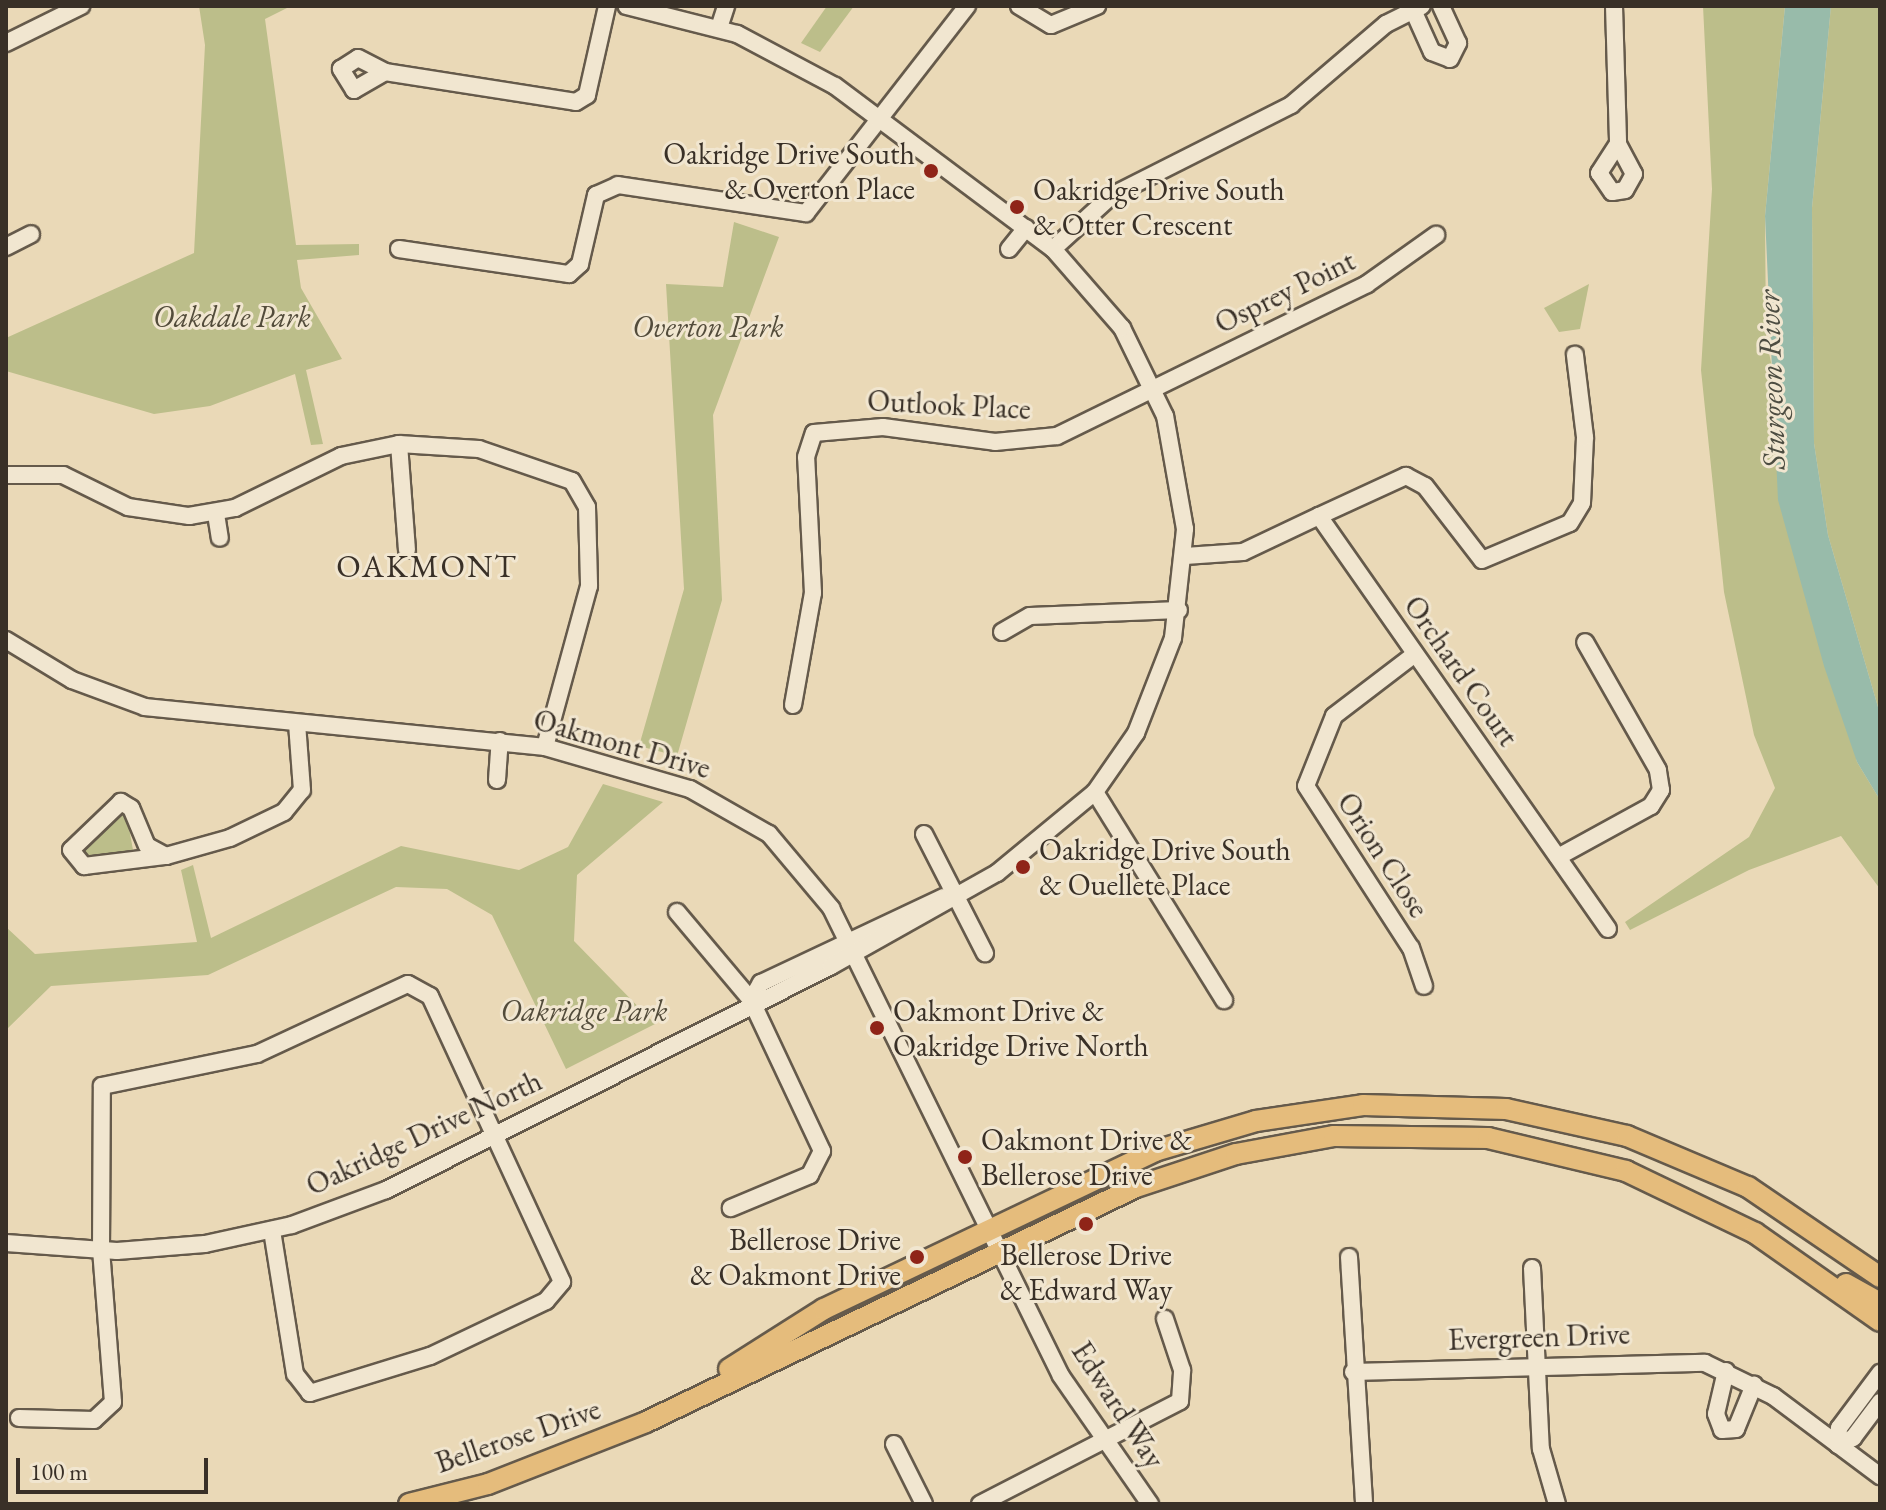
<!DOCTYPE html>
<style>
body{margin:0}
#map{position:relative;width:1886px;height:1510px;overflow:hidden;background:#ead9b7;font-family:"EB Garamond",serif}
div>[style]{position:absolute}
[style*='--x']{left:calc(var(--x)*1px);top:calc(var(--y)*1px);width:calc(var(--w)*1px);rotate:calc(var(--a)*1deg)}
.green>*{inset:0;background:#bcbe8a}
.water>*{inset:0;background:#98bbaa}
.roads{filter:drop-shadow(2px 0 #655a4b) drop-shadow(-2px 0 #655a4b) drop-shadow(0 2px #655a4b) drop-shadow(0 -2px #655a4b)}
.minor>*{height:16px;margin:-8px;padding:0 8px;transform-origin:8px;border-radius:8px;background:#f1e6d0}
.major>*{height:20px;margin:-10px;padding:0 10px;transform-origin:10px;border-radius:10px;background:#e5bc7c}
.dots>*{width:22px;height:22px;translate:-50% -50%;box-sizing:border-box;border:4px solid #f1e6d0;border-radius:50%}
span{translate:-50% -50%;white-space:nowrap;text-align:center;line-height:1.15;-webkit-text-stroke:6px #f1e6d0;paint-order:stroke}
.poi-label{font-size:30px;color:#393027}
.right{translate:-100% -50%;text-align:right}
.left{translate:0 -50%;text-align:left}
.street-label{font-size:30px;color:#393027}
.park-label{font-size:30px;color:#534c3b;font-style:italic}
.water-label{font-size:32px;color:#4c4c41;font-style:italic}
.neighbourhood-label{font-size:32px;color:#393027;letter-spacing:2px}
.frame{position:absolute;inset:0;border:8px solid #393027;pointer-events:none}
.scale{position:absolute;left:16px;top:1458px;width:192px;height:36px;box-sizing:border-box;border:4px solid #393027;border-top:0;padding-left:10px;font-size:24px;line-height:28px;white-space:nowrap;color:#393027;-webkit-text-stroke:6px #f1e6d0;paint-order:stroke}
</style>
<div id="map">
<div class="green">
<i style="clip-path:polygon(199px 6px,291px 6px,265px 19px,296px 245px,359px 244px,359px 255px,297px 260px,301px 288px,342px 359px,306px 370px,323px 444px,311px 445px,295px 374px,210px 406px,154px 414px,6px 371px,6px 338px,194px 253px,205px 45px)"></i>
<i style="clip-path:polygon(827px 6px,854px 6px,820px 52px,801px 43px)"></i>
<i style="clip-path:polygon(1703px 6px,1785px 6px,1765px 216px,1766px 339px,1857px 762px,1880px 800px,1880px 889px,1841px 836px,1749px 870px,1630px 930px,1625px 922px,1749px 837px,1775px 788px,1754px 735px,1724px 592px,1701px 370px,1712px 189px)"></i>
<i style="clip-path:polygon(1831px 6px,1880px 6px,1880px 714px,1828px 535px,1814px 443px,1812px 208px)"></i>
<i style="clip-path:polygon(734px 222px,779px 237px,713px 415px,722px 600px,677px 756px,639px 746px,684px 589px,666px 284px,723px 287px)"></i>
<i style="clip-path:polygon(1589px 284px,1580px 329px,1559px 332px,1544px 308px)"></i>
<i style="clip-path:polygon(603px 784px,663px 802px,577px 875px,574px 941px,655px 1024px,566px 1069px,492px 915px,447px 889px,396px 887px,208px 975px,51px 986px,6px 1030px,6px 927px,35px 954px,197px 942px,181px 870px,193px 865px,211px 938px,401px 846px,519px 870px,568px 847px)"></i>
<i style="clip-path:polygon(119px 812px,127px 817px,133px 850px,87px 860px,82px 847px)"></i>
</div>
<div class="water">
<i style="clip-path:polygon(1785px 6px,1831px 6px,1812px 208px,1814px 443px,1828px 535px,1880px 714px,1880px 800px,1857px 762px,1824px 666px,1778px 500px,1765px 216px)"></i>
</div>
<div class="roads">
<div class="minor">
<i style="--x:1019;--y:6;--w:37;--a:31"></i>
<i style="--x:1051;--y:25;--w:50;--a:-22.4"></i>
<i style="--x:1614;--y:6;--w:138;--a:88.3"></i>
<i style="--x:1618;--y:144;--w:34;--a:62"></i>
<i style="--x:1634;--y:174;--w:18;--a:119"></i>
<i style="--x:1625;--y:190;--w:13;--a:171"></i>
<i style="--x:1612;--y:192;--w:23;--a:-124"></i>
<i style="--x:1599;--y:173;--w:35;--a:-57"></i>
<i style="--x:1413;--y:10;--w:46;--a:65.7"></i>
<i style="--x:1432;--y:52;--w:19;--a:21"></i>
<i style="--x:1450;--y:59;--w:18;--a:-63"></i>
<i style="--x:1458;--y:43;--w:41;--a:-114.7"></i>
<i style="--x:719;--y:28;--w:23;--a:-72"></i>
<i style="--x:6;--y:43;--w:84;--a:-26.3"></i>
<i style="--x:385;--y:72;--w:36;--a:150"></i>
<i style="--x:354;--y:90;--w:25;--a:-122"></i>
<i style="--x:341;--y:69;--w:20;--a:-33"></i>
<i style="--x:358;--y:58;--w:30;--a:27"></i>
<i style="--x:385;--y:72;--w:193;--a:8.9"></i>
<i style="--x:576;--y:102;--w:13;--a:-32"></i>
<i style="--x:587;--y:95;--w:91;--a:-77.3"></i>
<i style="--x:6;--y:247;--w:28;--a:-27"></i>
<i style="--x:399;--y:249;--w:172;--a:8.4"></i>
<i style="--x:569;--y:274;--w:15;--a:-42"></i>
<i style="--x:580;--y:264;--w:71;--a:-76.9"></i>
<i style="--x:596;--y:195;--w:24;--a:-24"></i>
<i style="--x:618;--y:185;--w:190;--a:8.5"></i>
<i style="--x:806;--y:213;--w:262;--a:-52.1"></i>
<i style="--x:1009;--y:249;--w:27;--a:-51"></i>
<i style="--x:1053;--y:249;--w:79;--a:-42.4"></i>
<i style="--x:1111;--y:196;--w:202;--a:-26.8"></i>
<i style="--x:1291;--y:105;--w:125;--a:-40.5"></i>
<i style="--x:1386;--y:24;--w:40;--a:-26.6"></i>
<i style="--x:399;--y:444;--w:106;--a:85.7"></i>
<i style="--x:6;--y:475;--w:57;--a:0"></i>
<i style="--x:63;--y:475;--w:72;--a:26.2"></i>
<i style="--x:128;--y:507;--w:62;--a:8.4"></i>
<i style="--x:189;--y:516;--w:47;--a:-9.9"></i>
<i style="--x:235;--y:508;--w:118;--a:-26.1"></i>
<i style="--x:341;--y:456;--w:59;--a:-11.7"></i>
<i style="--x:399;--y:444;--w:80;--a:3.6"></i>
<i style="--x:479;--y:449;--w:98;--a:19"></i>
<i style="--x:572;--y:481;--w:30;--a:60"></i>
<i style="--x:587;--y:507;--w:79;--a:88.5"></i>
<i style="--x:589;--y:586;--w:167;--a:105.3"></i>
<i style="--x:216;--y:514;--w:24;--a:81"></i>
<i style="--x:1319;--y:516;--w:96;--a:-24.7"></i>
<i style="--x:1406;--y:476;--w:21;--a:28"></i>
<i style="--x:1425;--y:486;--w:93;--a:52.4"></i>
<i style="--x:1482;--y:560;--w:95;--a:-22.8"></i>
<i style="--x:1570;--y:523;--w:23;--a:-59"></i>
<i style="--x:1582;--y:503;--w:66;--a:-87.4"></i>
<i style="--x:1585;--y:437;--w:83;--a:-97"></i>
<i style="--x:1185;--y:556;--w:58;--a:-3.9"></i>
<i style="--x:1243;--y:552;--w:84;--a:-25.3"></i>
<i style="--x:1319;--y:516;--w:504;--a:55.02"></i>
<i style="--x:1002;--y:632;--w:32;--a:-30"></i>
<i style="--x:1030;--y:616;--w:149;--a:-2.3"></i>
<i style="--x:6;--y:640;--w:77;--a:31.2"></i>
<i style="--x:72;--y:680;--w:78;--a:20.3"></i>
<i style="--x:145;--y:707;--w:402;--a:5.7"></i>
<i style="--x:545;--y:747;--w:151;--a:16.2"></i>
<i style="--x:690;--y:789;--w:91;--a:29.7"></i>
<i style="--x:769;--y:834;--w:97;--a:50"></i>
<i style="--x:831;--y:908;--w:521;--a:63.83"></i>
<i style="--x:1061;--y:1376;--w:156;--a:55.2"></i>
<i style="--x:1415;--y:654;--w:102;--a:142.6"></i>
<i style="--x:1334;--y:716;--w:75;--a:111.8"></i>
<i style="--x:1306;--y:786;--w:193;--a:57.1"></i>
<i style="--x:1411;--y:948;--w:40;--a:71.1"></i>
<i style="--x:793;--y:705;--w:114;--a:-79.9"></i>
<i style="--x:813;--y:593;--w:136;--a:-92.9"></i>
<i style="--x:806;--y:457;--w:25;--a:-72"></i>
<i style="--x:814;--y:433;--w:69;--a:-5"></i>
<i style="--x:883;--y:427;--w:113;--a:7.6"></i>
<i style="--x:995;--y:442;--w:62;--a:-5.5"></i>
<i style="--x:1057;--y:436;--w:345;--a:-26.1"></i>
<i style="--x:1367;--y:284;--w:85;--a:-35.4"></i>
<i style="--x:497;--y:780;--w:39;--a:-86"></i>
<i style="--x:1095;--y:792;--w:245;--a:58.2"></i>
<i style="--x:924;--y:834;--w:134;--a:62.9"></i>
<i style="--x:166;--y:856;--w:21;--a:-152"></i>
<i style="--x:147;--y:846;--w:41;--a:-112.8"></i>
<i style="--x:131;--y:808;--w:12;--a:-149"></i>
<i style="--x:121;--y:802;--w:69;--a:136.2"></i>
<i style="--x:71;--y:850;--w:21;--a:51"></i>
<i style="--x:84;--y:866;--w:83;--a:-7"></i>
<i style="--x:166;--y:856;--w:66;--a:-15.7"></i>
<i style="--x:230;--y:838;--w:60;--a:-25.7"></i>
<i style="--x:284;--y:812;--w:28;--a:-51"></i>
<i style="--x:302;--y:790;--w:67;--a:-94.3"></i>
<i style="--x:1558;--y:857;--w:106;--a:-28.7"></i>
<i style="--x:1651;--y:806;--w:19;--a:-58"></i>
<i style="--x:1661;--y:790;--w:20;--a:-99"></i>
<i style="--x:1658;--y:770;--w:147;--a:-119.7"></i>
<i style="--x:677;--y:912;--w:115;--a:49.9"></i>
<i style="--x:751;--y:1000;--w:167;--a:64.8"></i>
<i style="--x:822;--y:1151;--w:27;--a:117"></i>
<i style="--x:810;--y:1175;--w:86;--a:157.3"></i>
<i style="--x:751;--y:1000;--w:20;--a:-60"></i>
<i style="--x:761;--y:983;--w:202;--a:-25.2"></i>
<i style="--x:6;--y:1243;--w:111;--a:4.1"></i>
<i style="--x:117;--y:1251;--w:88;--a:-4.5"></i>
<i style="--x:205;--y:1244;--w:89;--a:-12.3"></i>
<i style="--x:292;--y:1225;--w:100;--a:-20.4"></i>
<i style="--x:386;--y:1190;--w:498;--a:-26.7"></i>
<i style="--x:831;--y:966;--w:190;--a:-29.3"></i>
<i style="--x:997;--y:873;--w:127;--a:-39.6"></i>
<i style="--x:1095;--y:792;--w:72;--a:-55.2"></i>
<i style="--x:1136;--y:733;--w:102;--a:-68.7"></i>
<i style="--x:1173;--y:638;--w:110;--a:-83.7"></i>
<i style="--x:1185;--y:529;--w:115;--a:-100"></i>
<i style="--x:1165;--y:416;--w:98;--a:-116"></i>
<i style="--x:1122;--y:328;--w:105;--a:-131.1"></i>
<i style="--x:1053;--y:249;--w:272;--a:-143.2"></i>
<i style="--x:835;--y:86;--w:111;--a:-152"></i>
<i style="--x:737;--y:34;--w:114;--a:-165.8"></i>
<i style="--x:1349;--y:1257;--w:247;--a:86.5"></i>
<i style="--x:1532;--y:1268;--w:181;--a:87.2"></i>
<i style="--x:1541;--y:1449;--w:57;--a:73.8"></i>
<i style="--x:1726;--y:1371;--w:44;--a:103.1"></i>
<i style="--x:1716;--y:1414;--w:17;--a:69"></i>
<i style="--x:1722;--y:1430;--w:14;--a:-4"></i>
<i style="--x:1736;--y:1429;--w:48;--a:-67.8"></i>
<i style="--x:1353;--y:1372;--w:352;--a:-1.5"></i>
<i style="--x:1705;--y:1363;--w:76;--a:25.9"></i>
<i style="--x:1773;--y:1396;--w:134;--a:36.8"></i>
<i style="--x:19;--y:1418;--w:75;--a:1.5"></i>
<i style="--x:94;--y:1420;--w:26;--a:-43"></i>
<i style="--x:113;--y:1402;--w:151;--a:-94.5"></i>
<i style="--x:101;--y:1251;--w:165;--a:-89.7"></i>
<i style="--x:102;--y:1086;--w:158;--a:-11.7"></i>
<i style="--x:257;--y:1054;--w:166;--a:-24.9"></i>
<i style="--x:408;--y:984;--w:25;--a:29"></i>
<i style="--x:430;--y:996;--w:315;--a:65.2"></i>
<i style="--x:562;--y:1282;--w:25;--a:130"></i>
<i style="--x:546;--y:1301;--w:128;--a:154.6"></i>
<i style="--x:430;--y:1356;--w:126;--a:162.9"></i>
<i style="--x:310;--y:1393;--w:24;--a:-128"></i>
<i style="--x:295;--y:1374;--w:146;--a:-99.1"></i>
<i style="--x:894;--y:1444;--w:67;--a:63.4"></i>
<i style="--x:1838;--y:1445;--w:17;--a:-87"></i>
<i style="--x:1839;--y:1428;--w:69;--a:-53.3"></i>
<i style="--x:1838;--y:1445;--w:17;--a:-25"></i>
<i style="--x:1853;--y:1438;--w:45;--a:-53.1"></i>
<i style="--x:980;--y:1504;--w:225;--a:-27.2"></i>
<i style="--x:1180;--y:1401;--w:31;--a:-86"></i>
<i style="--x:1182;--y:1370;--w:54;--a:-108.4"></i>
</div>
<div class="major">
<i style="--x:1846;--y:1284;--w:39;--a:29"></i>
<i style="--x:729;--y:1369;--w:112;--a:-32.3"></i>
<i style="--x:824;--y:1309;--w:367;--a:-25.5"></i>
<i style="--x:1155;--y:1151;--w:105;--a:-16.5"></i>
<i style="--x:1256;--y:1121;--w:108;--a:-8.5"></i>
<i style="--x:1363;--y:1105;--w:143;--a:1.6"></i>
<i style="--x:1506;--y:1109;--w:124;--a:12.6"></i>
<i style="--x:1627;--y:1136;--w:131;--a:22.9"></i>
<i style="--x:1748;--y:1187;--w:160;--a:34.3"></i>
<i style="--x:409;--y:1504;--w:81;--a:-14.2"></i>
<i style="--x:488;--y:1484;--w:170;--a:-21.4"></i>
<i style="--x:646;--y:1422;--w:543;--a:-25.62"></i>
<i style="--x:1136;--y:1187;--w:105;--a:-18.3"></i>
<i style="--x:1236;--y:1154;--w:100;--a:-10.4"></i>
<i style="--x:1334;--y:1136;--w:154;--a:0.7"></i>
<i style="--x:1488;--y:1138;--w:142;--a:13.4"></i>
<i style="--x:1626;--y:1171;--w:143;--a:25.7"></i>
<i style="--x:1755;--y:1233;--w:153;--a:35.1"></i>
</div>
</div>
<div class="dots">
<i style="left:931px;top:171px;background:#8f2418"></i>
<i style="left:1017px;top:207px;background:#8f2418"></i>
<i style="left:1023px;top:867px;background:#8f2418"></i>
<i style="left:877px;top:1028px;background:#8f2418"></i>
<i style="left:965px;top:1157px;background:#8f2418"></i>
<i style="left:1086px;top:1224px;background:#8f2418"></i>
<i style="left:917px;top:1257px;background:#8f2418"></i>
</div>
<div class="poi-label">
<span class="right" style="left:915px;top:171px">Oakridge Drive South<br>&amp; Overton Place</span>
<span class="left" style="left:1033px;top:207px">Oakridge Drive South<br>&amp; Otter Crescent</span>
<span class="left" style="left:1039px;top:867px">Oakridge Drive South<br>&amp; Ouellete Place</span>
<span class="left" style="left:893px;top:1028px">Oakmont Drive &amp;<br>Oakridge Drive North</span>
<span class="left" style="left:981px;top:1157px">Oakmont Drive &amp;<br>Bellerose Drive</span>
<span class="right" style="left:901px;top:1257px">Bellerose Drive<br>&amp; Oakmont Drive</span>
<span style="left:1086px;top:1272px">Bellerose Drive<br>&amp; Edward Way</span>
</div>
<div class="street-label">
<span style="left:1285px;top:292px;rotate:-26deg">Osprey Point</span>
<span style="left:949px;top:405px;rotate:3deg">Outlook Place</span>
<span style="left:1461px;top:671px;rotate:55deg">Orchard Court</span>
<span style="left:622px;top:744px;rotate:16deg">Oakmont Drive</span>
<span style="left:1383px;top:855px;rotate:57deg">Orion Close</span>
<span style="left:424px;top:1133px;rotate:-25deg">Oakridge Drive North</span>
<span style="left:1539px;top:1337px;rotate:-2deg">Evergreen Drive</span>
<span style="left:1118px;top:1405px;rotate:57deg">Edward Way</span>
<span style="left:518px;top:1436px;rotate:-19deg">Bellerose Drive</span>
</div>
<div class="park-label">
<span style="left:232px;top:317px">Oakdale Park</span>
<span style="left:708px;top:327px">Overton Park</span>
<span style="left:584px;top:1011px">Oakridge Park</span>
</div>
<div class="water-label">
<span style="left:1771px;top:380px;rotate:-92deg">Sturgeon River</span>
</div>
<div class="neighbourhood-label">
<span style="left:427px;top:566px">OAKMONT</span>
</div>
<div class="frame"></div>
<div class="scale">100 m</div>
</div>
